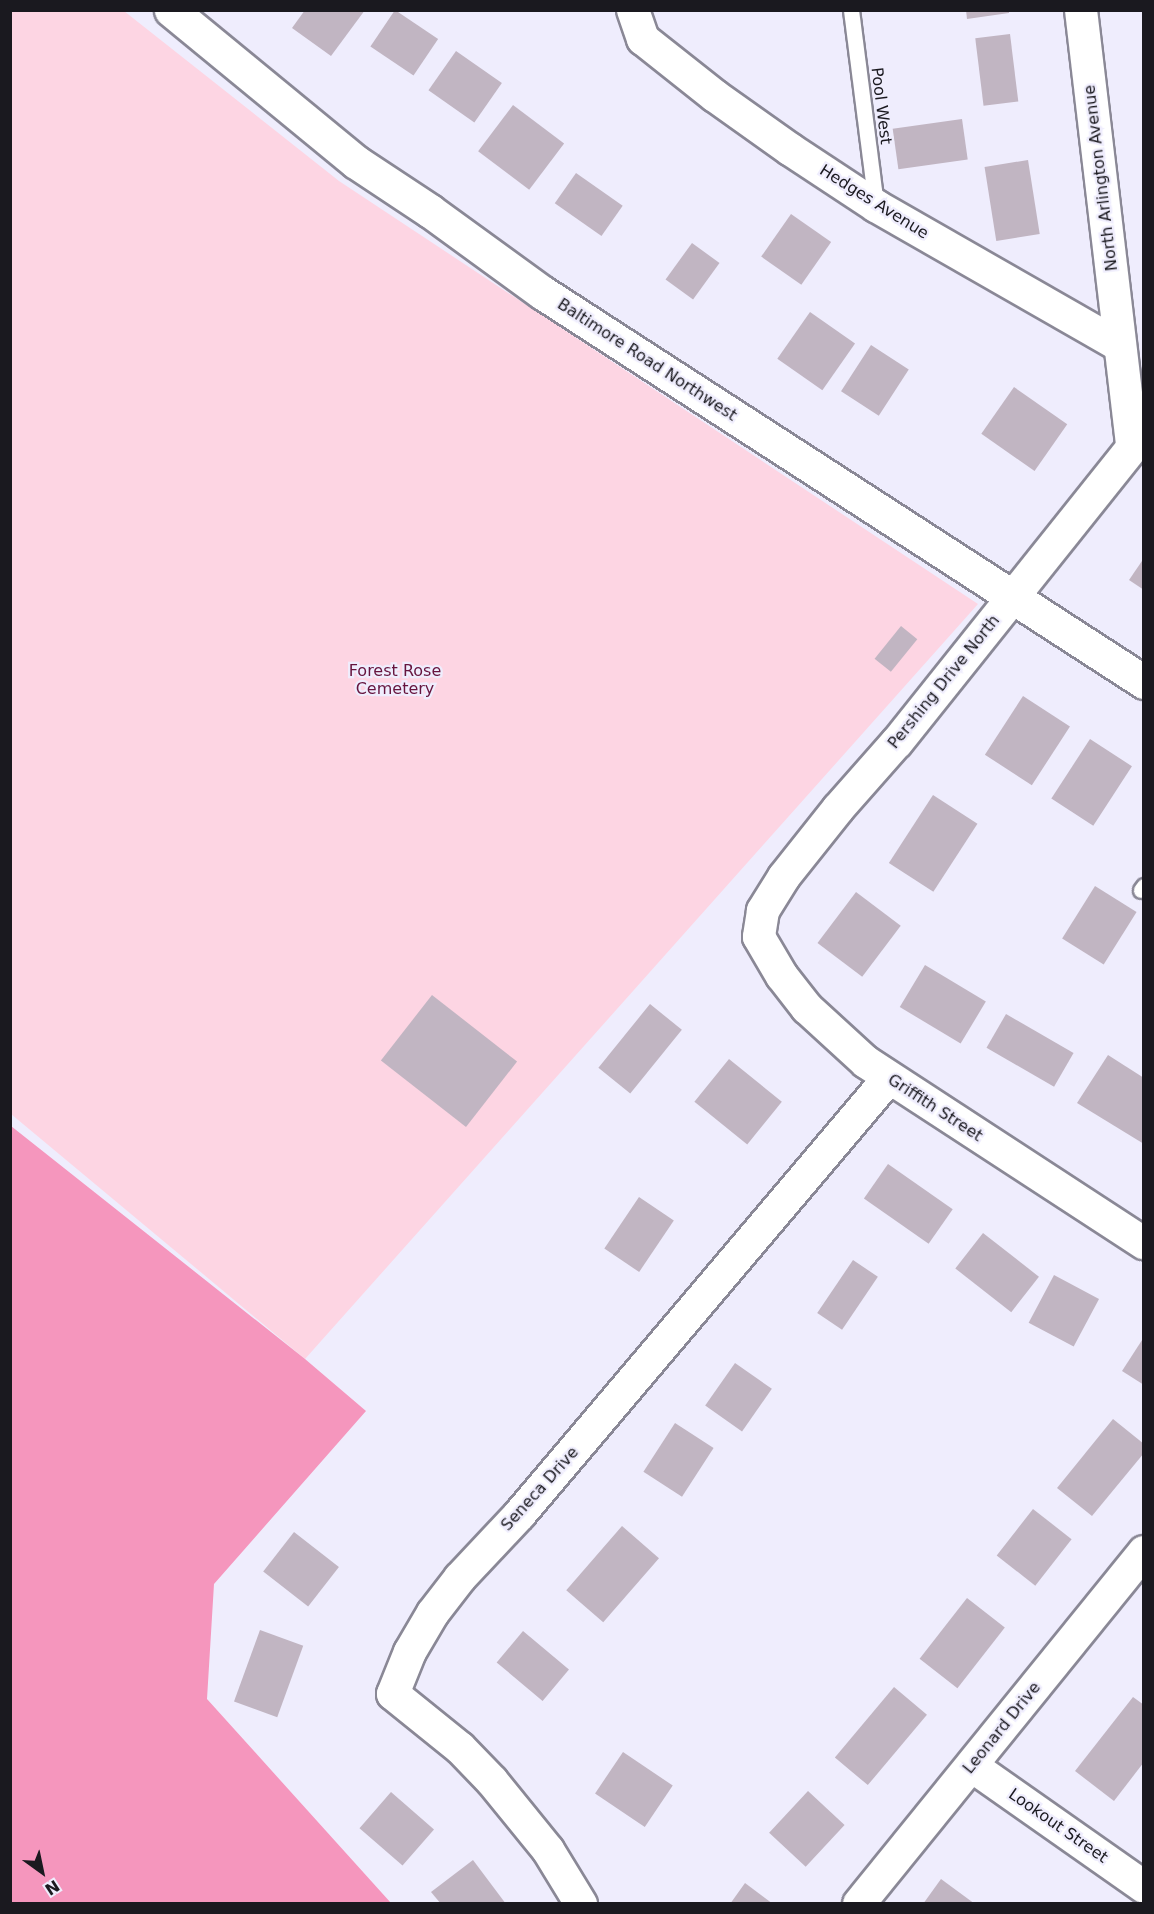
<!DOCTYPE html>
<style>
body{margin:0}
#map{position:relative;width:1154px;height:1914px;overflow:hidden;background:#efedfd;font-family:"DejaVu Sans",sans-serif}
div>[style]{position:absolute}
[style*='--x']{left:calc(var(--x)*1px);top:calc(var(--y)*1px);width:calc(var(--w)*1px);rotate:calc(var(--a)*1deg)}
.green>*{inset:0;background:#fdd5e3}
.forest>*{inset:0;background:#f596bd}
.building>*{inset:0;background:#c1b5c2;transform-origin:0 0}
.roads{filter:drop-shadow(2px 0 #8a8896) drop-shadow(-2px 0 #8a8896) drop-shadow(0 2px #8a8896) drop-shadow(0 -2px #8a8896)}
.service>*{height:15px;margin:-7.5px;padding:0 7.5px;transform-origin:7.5px;border-radius:7.5px;background:#fff}
.minor>*{height:32px;margin:-16px;padding:0 16px;transform-origin:16px;border-radius:16px;background:#fff}
.secondary>*{height:33px;margin:-16.5px;padding:0 16.5px;transform-origin:16.5px;border-radius:16.5px;background:#fff}
span{translate:-50% -50%;white-space:nowrap;text-align:center;line-height:1.15;-webkit-text-stroke:4.5px #efedfd;paint-order:stroke}
.street-label{font-size:16px;color:#1a191f}
.park-label{font-size:16px;color:#66143e}
.frame{position:absolute;inset:0;border:12px solid #1a191f;pointer-events:none}
.north{position:absolute;left:12px;top:1842px;width:60px;height:60px;-webkit-text-stroke:4px #efedfd;paint-order:stroke;rotate:147deg;font-size:16px;font-weight:700;line-height:24px;text-align:center;color:#1a191f}
.north::after{content:'';display:block;margin:auto;width:21px;height:27px;background:#1a191f;clip-path:polygon(50% 0,100% 100%,50% 72%,0 100%)}
</style>
<div id="map">
<div class="green">
<i style="clip-path:polygon(10px 11px,124px 11px,339px 181px,978px 604px,305px 1359px,11px 1114px)"></i>
</div>
<div class="forest">
<i style="clip-path:polygon(11px 1126px,305px 1359px,366px 1411px,214px 1584px,207px 1699px,391px 1903px,11px 1903px)"></i>
</div>
<div class="building">
<i style="clip-path:polygon(305px 10px,365px 10px,331px 56px,292px 28px)"></i>
<i style="left:395px;top:10px;width:52px;height:44px;rotate:34deg"></i>
<i style="clip-path:polygon(966px 10px,1009px 10px,1009px 13px,967px 19px)"></i>
<i style="left:1010px;top:34px;width:68px;height:35px;rotate:83deg"></i>
<i style="left:456px;top:51px;width:56px;height:48px;rotate:35deg"></i>
<i style="left:513px;top:105px;width:64px;height:58px;rotate:37deg"></i>
<i style="left:962px;top:119px;width:41px;height:70px;rotate:82deg"></i>
<i style="left:1028px;top:160px;width:75px;height:44px;rotate:81deg"></i>
<i style="left:576px;top:173px;width:57px;height:37px;rotate:35deg"></i>
<i style="left:791px;top:214px;width:49px;height:52px;rotate:35deg"></i>
<i style="left:692px;top:243px;width:34px;height:45px;rotate:36deg"></i>
<i style="left:810px;top:312px;width:55px;height:57px;rotate:35deg"></i>
<i style="left:871px;top:345px;width:45px;height:55px;rotate:33deg"></i>
<i style="left:1014px;top:387px;width:65px;height:57px;rotate:35deg"></i>
<i style="clip-path:polygon(1144px 558px,1144px 590px,1129px 580px)"></i>
<i style="left:901px;top:626px;width:21px;height:42px;rotate:39deg"></i>
<i style="left:1023px;top:696px;width:56px;height:70px;rotate:33deg"></i>
<i style="left:1090px;top:739px;width:50px;height:71px;rotate:33deg"></i>
<i style="left:933px;top:795px;width:53px;height:81px;rotate:33deg"></i>
<i style="left:1095px;top:886px;width:49px;height:62px;rotate:32deg"></i>
<i style="left:856px;top:892px;width:56px;height:64px;rotate:37deg"></i>
<i style="left:925px;top:965px;width:71px;height:49px;rotate:31deg"></i>
<i style="left:432px;top:995px;width:108px;height:83px;rotate:38deg"></i>
<i style="left:650px;top:1004px;width:41px;height:82px;rotate:39deg"></i>
<i style="left:1006px;top:1014px;width:78px;height:39px;rotate:30deg"></i>
<i style="clip-path:polygon(1108px 1055px,1144px 1078px,1144px 1144px,1077px 1103px)"></i>
<i style="left:729px;top:1059px;width:68px;height:55px;rotate:39deg"></i>
<i style="left:888px;top:1164px;width:79px;height:42px;rotate:35deg"></i>
<i style="left:639px;top:1197px;width:42px;height:62px;rotate:34deg"></i>
<i style="left:983px;top:1233px;width:71px;height:45px;rotate:38deg"></i>
<i style="left:853px;top:1260px;width:30px;height:64px;rotate:34deg"></i>
<i style="left:1054px;top:1275px;width:51px;height:54px;rotate:28deg"></i>
<i style="clip-path:polygon(1144px 1337px,1144px 1385px,1122px 1371px)"></i>
<i style="left:735px;top:1363px;width:45px;height:52px;rotate:35deg"></i>
<i style="clip-path:polygon(1113px 1419px,1144px 1444px,1144px 1453px,1092px 1516px,1057px 1488px)"></i>
<i style="left:675px;top:1423px;width:46px;height:58px;rotate:33deg"></i>
<i style="left:1033px;top:1509px;width:49px;height:59px;rotate:38deg"></i>
<i style="left:622px;top:1526px;width:49px;height:85px;rotate:41deg"></i>
<i style="left:294px;top:1532px;width:57px;height:50px;rotate:38deg"></i>
<i style="left:967px;top:1598px;width:48px;height:77px;rotate:38deg"></i>
<i style="left:260px;top:1630px;width:46px;height:76px;rotate:20deg"></i>
<i style="left:523px;top:1631px;width:60px;height:41px;rotate:40deg"></i>
<i style="left:894px;top:1687px;width:43px;height:92px;rotate:40deg"></i>
<i style="clip-path:polygon(1133px 1697px,1144px 1705px,1144px 1762px,1114px 1801px,1075px 1771px)"></i>
<i style="left:623px;top:1752px;width:60px;height:50px;rotate:34deg"></i>
<i style="left:808px;top:1791px;width:50px;height:57px;rotate:43deg"></i>
<i style="left:391px;top:1792px;width:57px;height:48px;rotate:41deg"></i>
<i style="clip-path:polygon(473px 1860px,506px 1904px,441px 1904px,431px 1892px)"></i>
<i style="clip-path:polygon(941px 1879px,975px 1904px,923px 1904px)"></i>
<i style="clip-path:polygon(745px 1883px,773px 1904px,730px 1904px)"></i>
</div>
<div class="roads">
<div class="service">
<i style="--x:851;--y:10;--w:198;--a:82.7"></i>
<i style="--x:1141;--y:890;--w:5;--a:-53"></i>
</div>
<div class="minor">
<i style="--x:633;--y:10;--w:31;--a:71"></i>
<i style="--x:643;--y:39;--w:92;--a:38.4"></i>
<i style="--x:715;--y:96;--w:93;--a:35.4"></i>
<i style="--x:791;--y:150;--w:102;--a:33.4"></i>
<i style="--x:876;--y:206;--w:280;--a:29.8"></i>
<i style="--x:1081;--y:10;--w:440;--a:83.3"></i>
<i style="--x:1144;--y:433;--w:396;--a:128.6"></i>
<i style="--x:897;--y:742;--w:89;--a:131.4"></i>
<i style="--x:838;--y:809;--w:87;--a:128.5"></i>
<i style="--x:784;--y:877;--w:40;--a:122"></i>
<i style="--x:763;--y:911;--w:26;--a:99"></i>
<i style="--x:759;--y:937;--w:45;--a:59.5"></i>
<i style="--x:782;--y:976;--w:41;--a:52"></i>
<i style="--x:807;--y:1008;--w:80;--a:42.5"></i>
<i style="--x:866;--y:1062;--w:332;--a:33.1"></i>
<i style="--x:972;--y:1766;--w:210;--a:35.1"></i>
<i style="--x:581;--y:1904;--w:63;--a:-121.4"></i>
<i style="--x:548;--y:1850;--w:89;--a:-129.1"></i>
<i style="--x:492;--y:1781;--w:46;--a:-134.1"></i>
<i style="--x:460;--y:1748;--w:86;--a:-141.1"></i>
<i style="--x:393;--y:1694;--w:45;--a:-68"></i>
<i style="--x:410;--y:1652;--w:45;--a:-59.5"></i>
<i style="--x:433;--y:1613;--w:44;--a:-52.4"></i>
<i style="--x:460;--y:1578;--w:88;--a:-46.8"></i>
<i style="--x:520;--y:1514;--w:571;--a:-49.76"></i>
<i style="--x:859;--y:1904;--w:453;--a:-51"></i>
</div>
<div class="secondary">
<i style="--x:171;--y:10;--w:239;--a:39.4"></i>
<i style="--x:356;--y:162;--w:89;--a:33.5"></i>
<i style="--x:430;--y:211;--w:140;--a:36"></i>
<i style="--x:543;--y:293;--w:716;--a:32.91"></i>
</div>
</div>
<div class="street-label">
<span style="left:881px;top:106px;rotate:83deg">Pool West</span>
<span style="left:1101px;top:178px;rotate:-97deg">North Arlington Avenue</span>
<span style="left:874px;top:202px;rotate:32deg">Hedges Avenue</span>
<span style="left:647px;top:360px;rotate:33deg">Baltimore Road Northwest</span>
<span style="left:944px;top:682px;rotate:-51deg">Pershing Drive North</span>
<span style="left:935px;top:1108px;rotate:33deg">Griffith Street</span>
<span style="left:540px;top:1489px;rotate:-48deg">Seneca Drive</span>
<span style="left:1002px;top:1728px;rotate:-51deg">Leonard Drive</span>
<span style="left:1058px;top:1826px;rotate:35deg">Lookout Street</span>
</div>
<div class="park-label">
<span style="left:395px;top:680px">Forest Rose<br>Cemetery</span>
</div>
<div class="frame"></div>
<div class="north">N</div>
</div>
